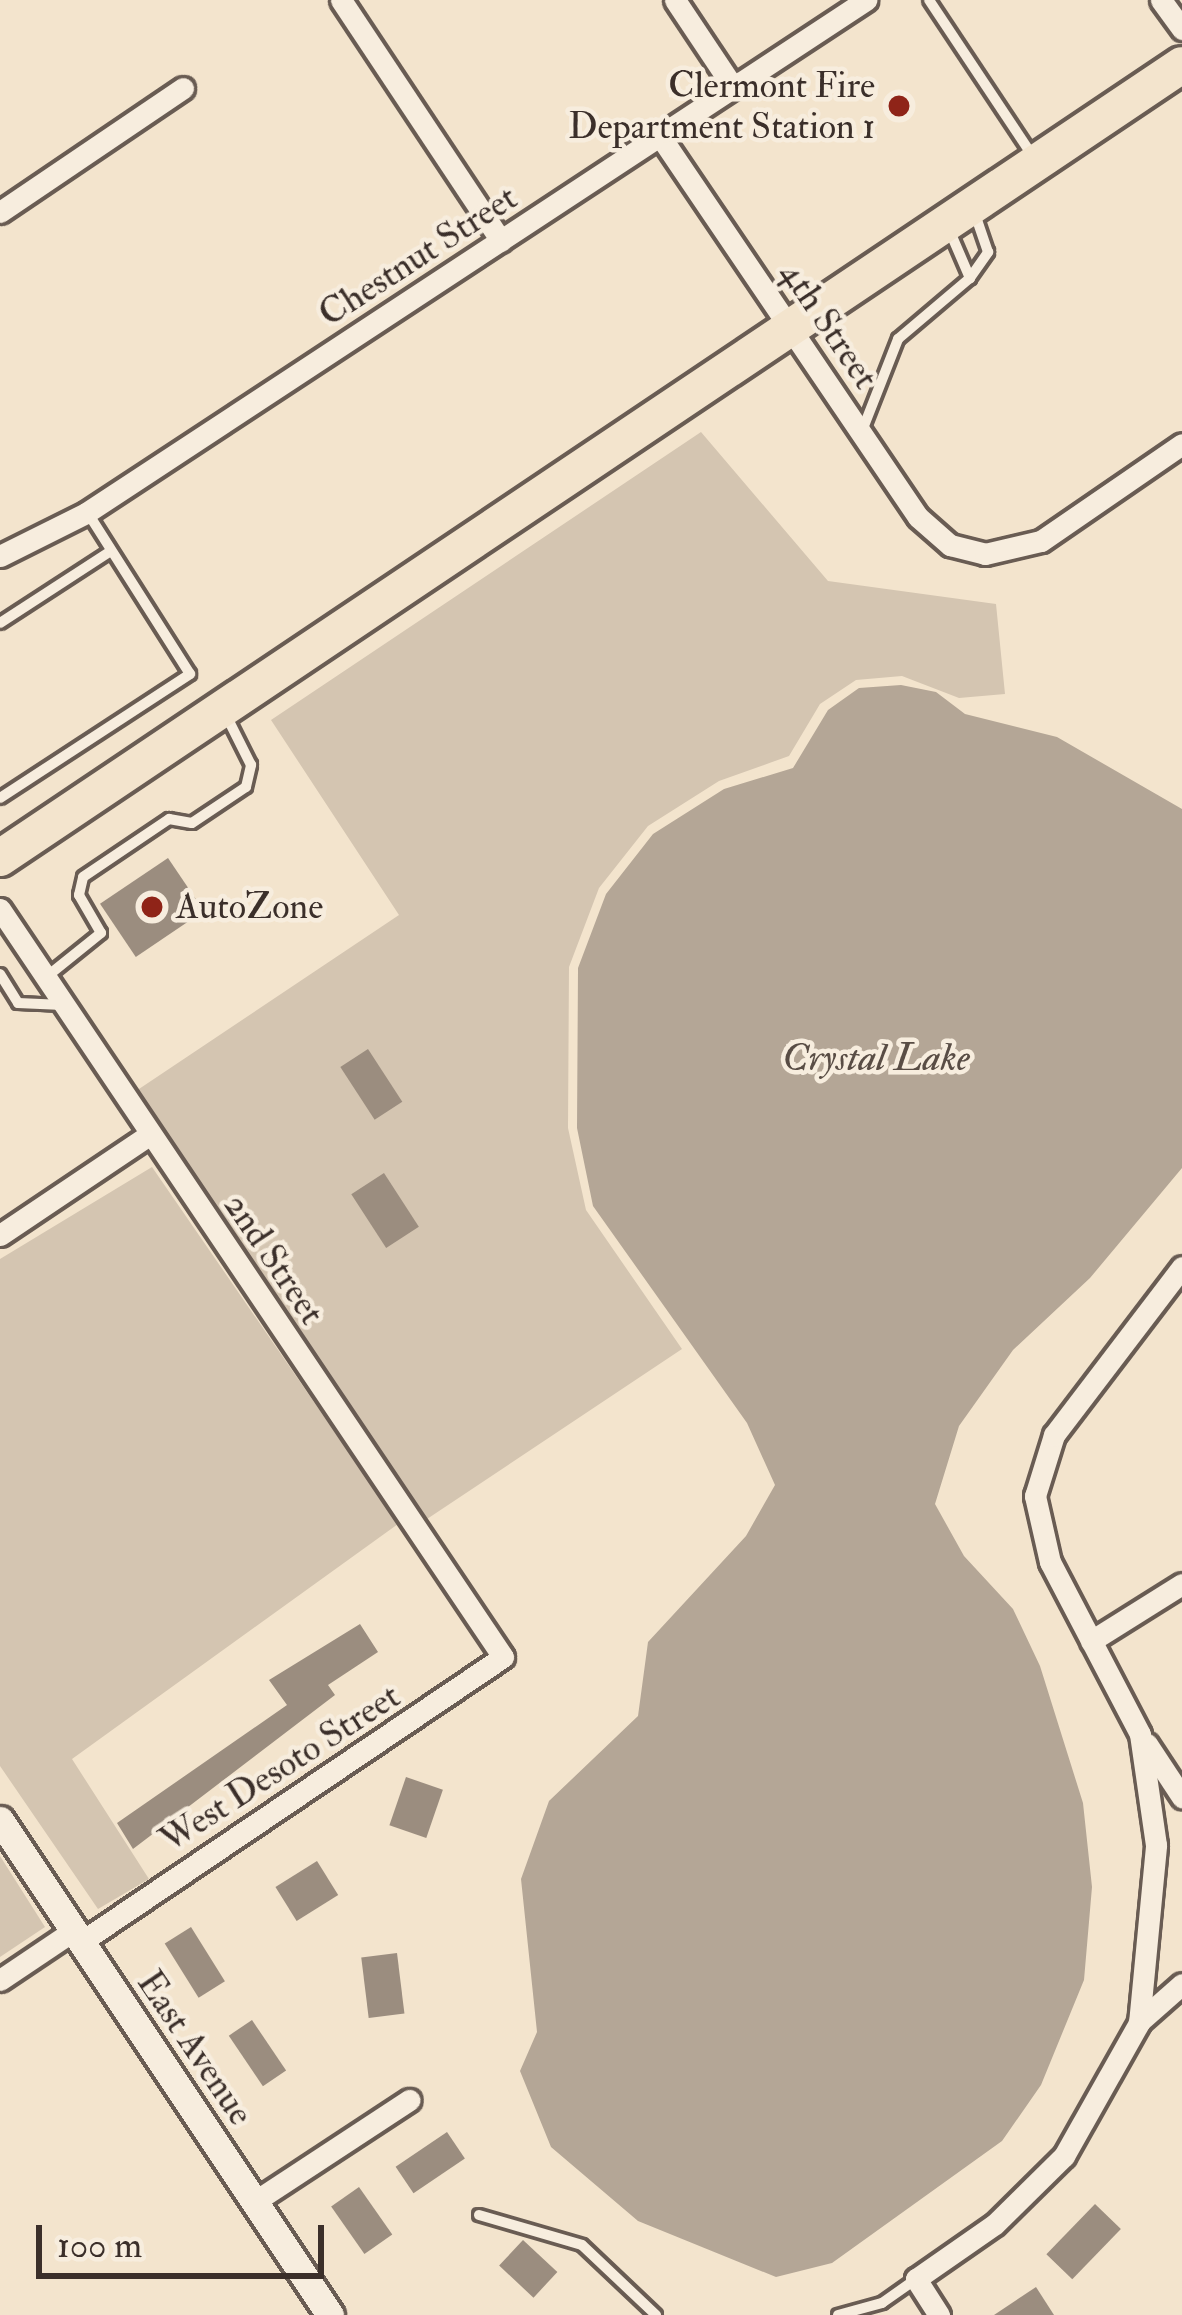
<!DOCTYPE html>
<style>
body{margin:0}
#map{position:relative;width:1182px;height:2315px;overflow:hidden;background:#f3e4cd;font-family:"IM FELL Double Pica",serif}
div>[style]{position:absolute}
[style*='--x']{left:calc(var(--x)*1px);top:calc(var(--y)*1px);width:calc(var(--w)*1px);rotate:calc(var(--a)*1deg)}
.green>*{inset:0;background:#d4c5b1}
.water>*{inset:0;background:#b4a696}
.building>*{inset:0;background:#9b8d7f;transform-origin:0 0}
.roads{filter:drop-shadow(3px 0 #695c53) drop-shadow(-3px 0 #695c53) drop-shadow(0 3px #695c53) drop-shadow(0 -3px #695c53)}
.service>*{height:10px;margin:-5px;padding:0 5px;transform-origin:5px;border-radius:5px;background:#f7edde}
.minor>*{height:21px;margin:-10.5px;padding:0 10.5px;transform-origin:10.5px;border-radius:10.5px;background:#f7edde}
.tertiary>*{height:27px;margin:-13.5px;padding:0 13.5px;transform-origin:13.5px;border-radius:13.5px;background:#f7edde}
.trunk>*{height:36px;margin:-18px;padding:0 18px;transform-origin:18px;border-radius:18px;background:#f3e4cd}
.dots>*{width:33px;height:33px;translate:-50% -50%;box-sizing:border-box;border:6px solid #f7edde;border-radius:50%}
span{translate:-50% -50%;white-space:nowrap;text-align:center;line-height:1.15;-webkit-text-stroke:9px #f7edde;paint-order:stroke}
.poi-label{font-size:36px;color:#3b2f2a}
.right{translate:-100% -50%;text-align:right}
.left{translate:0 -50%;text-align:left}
.street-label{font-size:36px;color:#3b2f2a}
.water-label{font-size:39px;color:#594d45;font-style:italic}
.scale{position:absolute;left:36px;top:2225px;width:288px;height:54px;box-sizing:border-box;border:6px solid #3b2f2a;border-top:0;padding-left:15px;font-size:36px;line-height:42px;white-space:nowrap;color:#3b2f2a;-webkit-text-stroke:9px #f7edde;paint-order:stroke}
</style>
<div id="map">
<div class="green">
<i style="clip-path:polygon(701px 432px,828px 581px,996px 604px,1005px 694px,959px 698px,902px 676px,856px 680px,820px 704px,789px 756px,719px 781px,648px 826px,599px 888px,569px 967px,568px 1128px,586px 1210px,682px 1349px,421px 1523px,133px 1093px,399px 915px,271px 720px)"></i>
<i style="clip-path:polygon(152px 1167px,398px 1524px,72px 1759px,149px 1879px,98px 1909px,0 1766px,0 1259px)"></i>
<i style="clip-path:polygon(0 1856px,45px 1927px,0 1957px)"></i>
</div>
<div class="water">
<i style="clip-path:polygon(901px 685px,936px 692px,965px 714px,1057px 737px,1182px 809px,1182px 1168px,1090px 1278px,1013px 1350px,959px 1426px,935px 1504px,964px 1556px,1013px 1609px,1040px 1666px,1083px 1803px,1092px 1887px,1084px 1980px,1041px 2085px,1002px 2141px,832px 2263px,776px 2277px,638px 2221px,551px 2147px,520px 2071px,537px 2032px,521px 1879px,549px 1801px,638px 1716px,648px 1642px,746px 1536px,775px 1485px,747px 1423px,593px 1206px,577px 1128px,578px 968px,606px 894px,653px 834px,724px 789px,793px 768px,828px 710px,859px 688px)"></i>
</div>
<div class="building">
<i style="left:168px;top:858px;width:64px;height:82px;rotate:56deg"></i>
<i style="left:368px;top:1049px;width:63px;height:33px;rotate:57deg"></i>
<i style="left:384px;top:1173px;width:64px;height:39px;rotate:57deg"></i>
<i style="clip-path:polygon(360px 1624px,378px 1652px,328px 1685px,335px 1695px,133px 1849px,117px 1823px,287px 1705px,269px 1680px)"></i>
<i style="left:406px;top:1777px;width:39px;height:51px;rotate:19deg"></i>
<i style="left:317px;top:1861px;width:40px;height:49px;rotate:58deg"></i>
<i style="left:191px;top:1927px;width:64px;height:31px;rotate:58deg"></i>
<i style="left:397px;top:1953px;width:61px;height:36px;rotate:83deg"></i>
<i style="left:252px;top:2020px;width:61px;height:28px;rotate:56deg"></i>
<i style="left:447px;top:2132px;width:32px;height:62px;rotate:56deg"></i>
<i style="left:359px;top:2187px;width:58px;height:34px;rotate:55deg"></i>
<i style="left:1095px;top:2204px;width:36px;height:70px;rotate:44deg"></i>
<i style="left:523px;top:2240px;width:47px;height:35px;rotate:43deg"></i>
<i style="clip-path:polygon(1036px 2287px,1054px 2315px,994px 2315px)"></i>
</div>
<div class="roads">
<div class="service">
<i style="--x:929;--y:0;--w:186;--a:56.4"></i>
<i style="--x:948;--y:227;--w:56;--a:66.7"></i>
<i style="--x:970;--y:278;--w:32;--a:-55"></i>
<i style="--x:988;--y:252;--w:40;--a:-108.9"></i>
<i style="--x:862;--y:431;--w:99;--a:-68.6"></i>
<i style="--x:898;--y:339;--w:94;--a:-40.3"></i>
<i style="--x:0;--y:623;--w:132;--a:-33"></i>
<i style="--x:0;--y:798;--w:227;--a:-33.1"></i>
<i style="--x:190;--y:674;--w:192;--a:-122.4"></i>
<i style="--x:0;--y:974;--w:34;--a:58"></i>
<i style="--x:18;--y:1003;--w:45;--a:2.5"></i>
<i style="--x:45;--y:978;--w:72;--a:-38.8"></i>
<i style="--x:101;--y:933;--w:44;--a:-120.1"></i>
<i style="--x:79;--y:895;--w:18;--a:-77"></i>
<i style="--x:83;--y:877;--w:104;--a:-34"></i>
<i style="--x:169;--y:819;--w:23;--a:10"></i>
<i style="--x:192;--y:823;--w:65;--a:-33.7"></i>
<i style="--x:246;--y:787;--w:23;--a:-77"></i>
<i style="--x:251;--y:765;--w:54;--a:-116.6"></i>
<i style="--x:479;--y:2215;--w:107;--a:16.2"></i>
<i style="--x:582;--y:2245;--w:102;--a:43.4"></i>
<i style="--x:838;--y:2315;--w:46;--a:-15.3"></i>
<i style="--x:882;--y:2303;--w:42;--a:-35.2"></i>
</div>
<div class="minor">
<i style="--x:341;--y:0;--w:289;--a:56.4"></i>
<i style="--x:675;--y:0;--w:105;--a:56.3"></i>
<i style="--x:1161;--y:0;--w:36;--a:54"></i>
<i style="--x:660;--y:136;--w:460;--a:55.9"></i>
<i style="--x:918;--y:517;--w:43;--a:41.2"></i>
<i style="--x:950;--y:545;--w:36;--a:14"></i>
<i style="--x:985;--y:554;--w:57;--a:-13.1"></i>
<i style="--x:1041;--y:541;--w:171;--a:-34.5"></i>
<i style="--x:0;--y:212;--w:221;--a:-34.1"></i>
<i style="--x:0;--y:556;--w:96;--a:-26.6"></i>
<i style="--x:86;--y:513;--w:934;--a:-33.33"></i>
<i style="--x:0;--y:909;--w:901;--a:56.08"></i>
<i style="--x:503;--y:1657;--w:509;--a:145.97"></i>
<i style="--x:0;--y:1235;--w:179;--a:-33.9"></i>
<i style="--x:1091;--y:1641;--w:107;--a:-32.1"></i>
<i style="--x:1147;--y:1744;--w:64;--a:56.6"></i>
<i style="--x:0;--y:1980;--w:88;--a:-33.9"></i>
<i style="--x:1139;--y:2022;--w:57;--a:-41.5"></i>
<i style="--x:254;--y:2202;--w:186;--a:-33.3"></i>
<i style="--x:939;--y:2315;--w:43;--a:-122.6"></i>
<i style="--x:916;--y:2279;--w:96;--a:-34.8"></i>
<i style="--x:995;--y:2224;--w:97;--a:-44.6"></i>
<i style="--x:1064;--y:2156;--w:153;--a:-60.6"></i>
<i style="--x:1139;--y:2023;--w:179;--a:-84.5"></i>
<i style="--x:1156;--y:1845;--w:112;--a:-98.2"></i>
<i style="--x:1140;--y:1734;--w:194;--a:-117.6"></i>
<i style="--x:1050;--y:1562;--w:68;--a:-102.8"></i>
<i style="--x:1035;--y:1496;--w:64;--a:-72.7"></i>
<i style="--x:1054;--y:1435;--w:211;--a:-52.7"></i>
</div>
<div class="tertiary">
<i style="--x:0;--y:1820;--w:595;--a:56.31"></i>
</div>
<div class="trunk">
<i style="--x:0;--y:858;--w:1423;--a:-33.86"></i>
</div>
</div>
<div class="dots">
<i style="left:899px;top:106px;background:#8f2418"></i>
<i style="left:152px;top:907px;background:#8f2418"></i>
</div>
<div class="poi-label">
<span class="right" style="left:875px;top:106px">Clermont Fire<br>Department Station 1</span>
<span class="left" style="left:176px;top:907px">AutoZone</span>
</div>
<div class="street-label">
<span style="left:418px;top:256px;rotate:-33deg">Chestnut Street</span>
<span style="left:829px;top:325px;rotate:56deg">4th Street</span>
<span style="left:274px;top:1259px;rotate:56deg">2nd Street</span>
<span style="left:280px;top:1768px;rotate:-33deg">West Desoto Street</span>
<span style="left:195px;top:2048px;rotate:56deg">East Avenue</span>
</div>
<div class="water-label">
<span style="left:876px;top:1058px">Crystal Lake</span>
</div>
<div class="scale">100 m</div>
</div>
